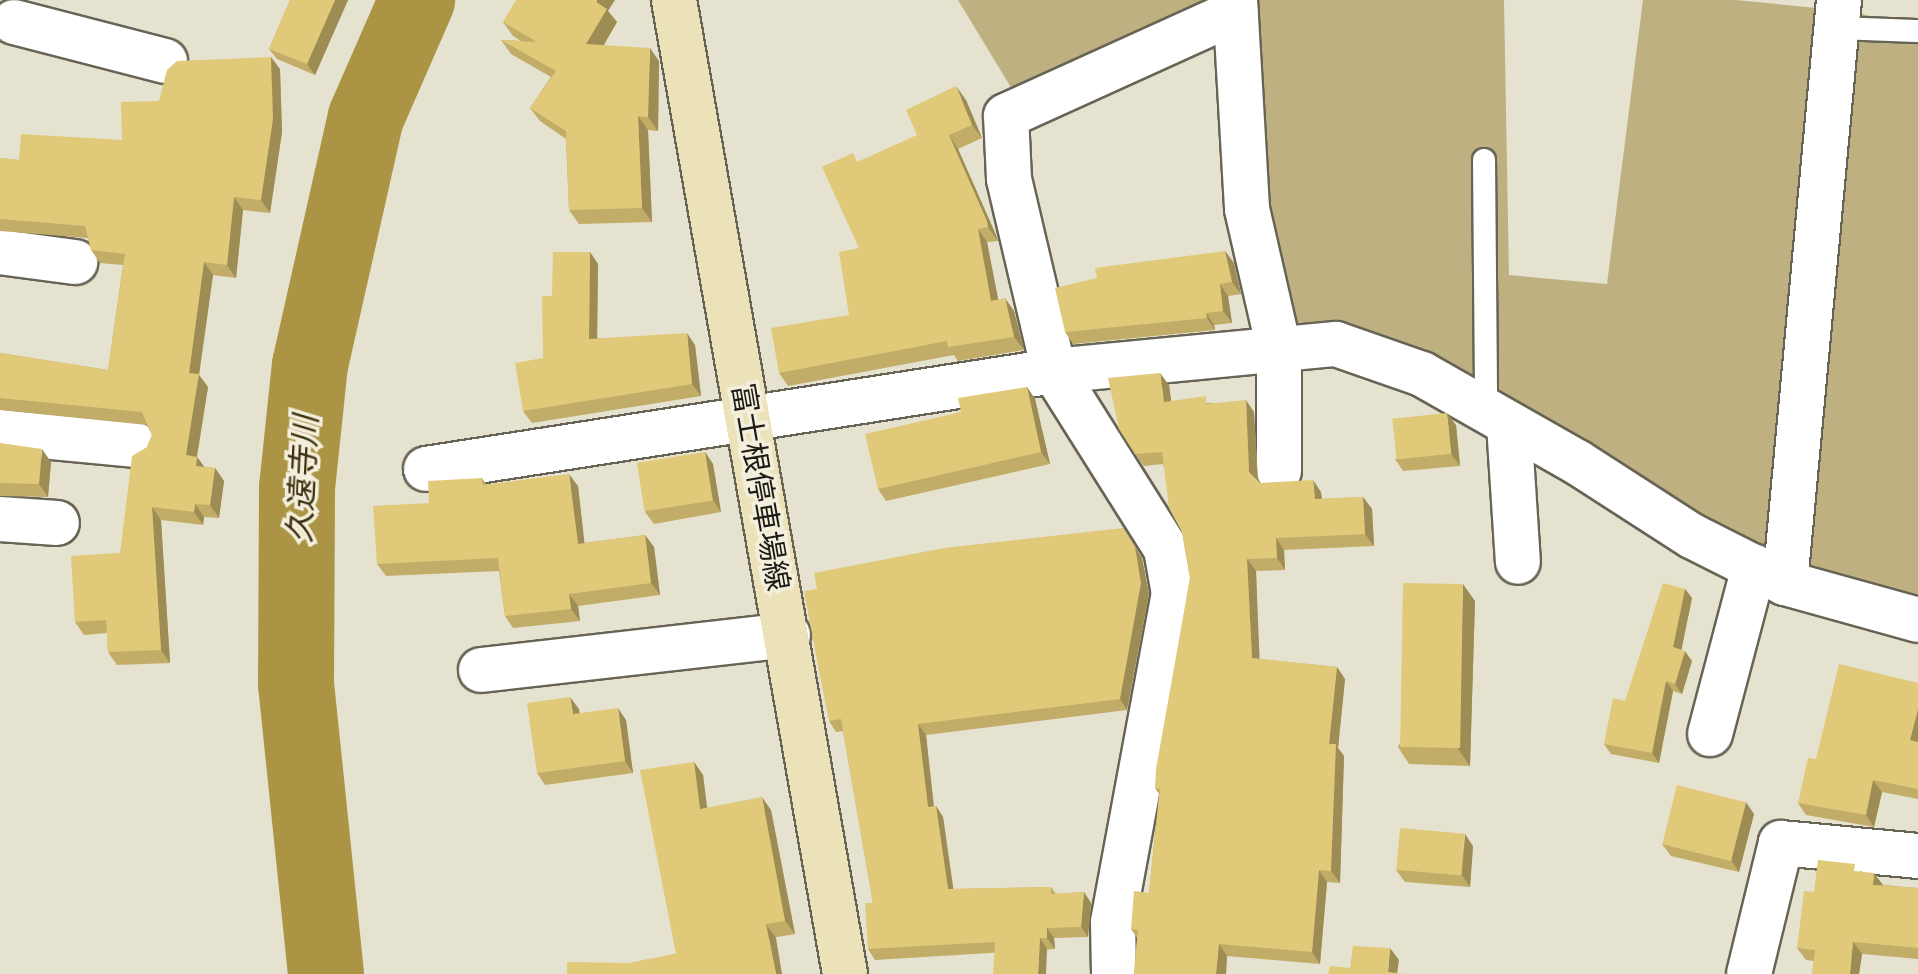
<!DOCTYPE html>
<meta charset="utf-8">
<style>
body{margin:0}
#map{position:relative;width:1918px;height:974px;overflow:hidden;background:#e6e2d0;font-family:"Titillium Web","Noto Sans JP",sans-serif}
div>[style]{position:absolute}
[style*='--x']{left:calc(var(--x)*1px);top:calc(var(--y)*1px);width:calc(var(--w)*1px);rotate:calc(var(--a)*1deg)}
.green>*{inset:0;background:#beb080}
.river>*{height:76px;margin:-38px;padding:0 38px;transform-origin:38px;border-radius:38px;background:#ab9545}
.roads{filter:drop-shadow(2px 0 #686455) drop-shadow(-2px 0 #686455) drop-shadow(0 2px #686455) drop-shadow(0 -2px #686455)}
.lane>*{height:22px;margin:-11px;padding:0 11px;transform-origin:11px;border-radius:11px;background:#fff}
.street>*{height:44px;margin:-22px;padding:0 22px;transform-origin:22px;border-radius:22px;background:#fff}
.secondary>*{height:44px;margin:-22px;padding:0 22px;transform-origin:22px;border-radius:22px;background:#ece2b9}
.wall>*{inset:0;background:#c1ad68}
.shaded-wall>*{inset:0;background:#9d8d55}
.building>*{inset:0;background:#e0c979;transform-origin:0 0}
span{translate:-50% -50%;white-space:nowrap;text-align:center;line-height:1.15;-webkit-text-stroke:7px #f4efdd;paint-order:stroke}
.street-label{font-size:30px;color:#1d1b15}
.water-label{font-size:32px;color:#3a300d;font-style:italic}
</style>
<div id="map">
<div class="green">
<i style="clip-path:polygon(958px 0,1219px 0,1012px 89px)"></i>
<i style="clip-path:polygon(1255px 0,1504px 0,1509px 275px,1607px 284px,1643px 0,1736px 0,1847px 11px,1918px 26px,1918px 597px,1808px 570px,1650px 495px,1358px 340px,1268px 334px)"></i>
</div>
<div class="river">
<i style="--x:326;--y:974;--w:292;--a:-95.9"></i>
<i style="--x:296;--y:684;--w:196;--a:-89.7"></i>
<i style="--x:297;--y:488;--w:124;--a:-84"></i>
<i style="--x:310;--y:365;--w:254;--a:-77.3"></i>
<i style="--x:366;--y:117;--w:128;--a:-66.4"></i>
</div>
<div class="roads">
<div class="lane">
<i style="--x:1836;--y:28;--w:82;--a:2.1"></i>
<i style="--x:1484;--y:160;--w:252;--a:89.5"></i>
</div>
<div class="street">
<i style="--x:1235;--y:0;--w:209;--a:86.7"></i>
<i style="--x:1247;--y:209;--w:144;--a:77.1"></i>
<i style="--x:1279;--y:349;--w:122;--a:90"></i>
<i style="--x:14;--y:22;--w:156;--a:14.5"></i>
<i style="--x:0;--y:252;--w:76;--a:7.6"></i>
<i style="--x:1509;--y:424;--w:138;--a:86.3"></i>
<i style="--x:0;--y:432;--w:137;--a:5.5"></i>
<i style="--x:426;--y:469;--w:636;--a:-8.87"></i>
<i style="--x:1054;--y:371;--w:283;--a:-5.5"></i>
<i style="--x:1336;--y:344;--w:91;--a:19.2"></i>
<i style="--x:1422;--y:374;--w:178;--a:29.6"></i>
<i style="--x:1577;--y:462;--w:137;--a:32.8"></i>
<i style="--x:1692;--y:536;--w:104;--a:26.8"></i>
<i style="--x:1785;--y:583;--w:138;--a:15.5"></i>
<i style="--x:0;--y:519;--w:57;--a:4"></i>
<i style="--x:1785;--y:583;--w:585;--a:-84.71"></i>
<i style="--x:481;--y:670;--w:309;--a:-6.5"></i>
<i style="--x:1710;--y:734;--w:173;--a:-75.2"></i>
<i style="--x:1114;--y:974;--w:52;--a:-91.1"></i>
<i style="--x:1113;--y:922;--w:334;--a:-79.5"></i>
<i style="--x:1174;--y:594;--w:46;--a:-100.1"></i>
<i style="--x:1166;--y:549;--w:210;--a:-122.2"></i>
<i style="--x:1054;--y:371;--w:197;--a:-103.2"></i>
<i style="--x:1009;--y:179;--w:63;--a:-92.7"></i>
<i style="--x:1006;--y:116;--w:252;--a:-24.4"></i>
<i style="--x:1749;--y:974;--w:135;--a:-76.3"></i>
<i style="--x:1781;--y:843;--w:138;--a:5.4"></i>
</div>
<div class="secondary">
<i style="--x:674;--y:0;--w:989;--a:80.04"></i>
</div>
</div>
<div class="wall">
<i style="clip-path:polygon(290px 0,348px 0,315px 75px,277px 59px,269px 49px)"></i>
<i style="clip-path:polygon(608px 11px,617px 22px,604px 45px,659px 61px,658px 131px,648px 130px,652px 222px,579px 224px,569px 210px,566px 139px,540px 121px,530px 108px,551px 77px,511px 54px,501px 40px,521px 41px,513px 36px,503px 22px)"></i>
<i style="clip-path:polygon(280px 69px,282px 132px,270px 213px,243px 210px,236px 278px,213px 275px,199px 375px,208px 387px,197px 457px,204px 467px,215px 468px,224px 481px,219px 518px,204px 517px,203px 525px,161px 520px,170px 663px,117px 665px,108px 652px,107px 633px,84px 635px,75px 622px,120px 553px,147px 447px,152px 435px,147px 425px,0 410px,0 353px,108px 370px,123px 265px,100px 263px,91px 250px,88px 238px,0 231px,0 158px,19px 160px,122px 140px,159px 101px)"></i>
<i style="clip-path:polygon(966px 100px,982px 138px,958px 149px,996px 235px,998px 241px,987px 242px,998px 299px,1014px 311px,1024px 350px,958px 361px,954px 355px,788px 386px,779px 373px,849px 315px,859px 248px,917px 135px)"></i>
<i style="clip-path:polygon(1225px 251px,1234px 263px,1241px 294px,1228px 296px,1232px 323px,1214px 325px,1215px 330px,1073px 344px,1065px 332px)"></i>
<i style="clip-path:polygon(590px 252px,598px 264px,597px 338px,695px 345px,701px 396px,532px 423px,523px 411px,543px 358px,552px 296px)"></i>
<i style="clip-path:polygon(1169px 385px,1171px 401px,1211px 403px,1254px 412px,1258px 480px,1260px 483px,1321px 492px,1322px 499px,1363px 497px,1372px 509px,1374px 546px,1284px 550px,1285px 570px,1256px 571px,1259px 659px,1337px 667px,1345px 679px,1338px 748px,1344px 756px,1340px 883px,1327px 882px,1320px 964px,1227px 956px,1226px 974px,1134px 974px,1137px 938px,1131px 929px,1149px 893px,1159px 794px,1155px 788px,1190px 578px,1182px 532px,1163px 464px,1144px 466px,1135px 454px)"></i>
<i style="clip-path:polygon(1027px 387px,1035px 399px,1050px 464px,886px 501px,878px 489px,961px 412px)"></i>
<i style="clip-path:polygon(1456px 425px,1460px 466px,1403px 471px,1395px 459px)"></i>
<i style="clip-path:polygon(0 443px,51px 462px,48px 497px,0 496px)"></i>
<i style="clip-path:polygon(705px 452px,713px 464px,721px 512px,654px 524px,645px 512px)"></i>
<i style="clip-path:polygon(482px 478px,486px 484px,578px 486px,584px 543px,645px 535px,654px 547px,660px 595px,578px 606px,580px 621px,513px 628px,505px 616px,499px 571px,386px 576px,377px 564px)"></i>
<i style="clip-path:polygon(1123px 528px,1142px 558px,1149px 594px,1127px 710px,926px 735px,934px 806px,936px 806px,943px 817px,953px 889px,1051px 887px,1056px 894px,1084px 892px,1091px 903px,1088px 937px,1054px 938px,1055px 949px,875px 960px,868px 949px,873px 903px,843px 731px,836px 732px,829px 721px)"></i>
<i style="clip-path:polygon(1685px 589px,1692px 598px,1681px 650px,1692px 661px,1682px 694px,1673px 691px,1659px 763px,1611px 754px,1604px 744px,1625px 701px)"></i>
<i style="clip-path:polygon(1475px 601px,1470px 766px,1409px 764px,1398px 747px)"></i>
<i style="clip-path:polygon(1918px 683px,1918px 799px,1882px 792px,1874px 827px,1806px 815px,1798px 803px,1816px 759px)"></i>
<i style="clip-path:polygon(579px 709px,579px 713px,626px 720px,633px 773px,545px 785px,537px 773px)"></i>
<i style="clip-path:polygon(694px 762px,703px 775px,707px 808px,771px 810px,795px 934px,629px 963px,676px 954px)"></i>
<i style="clip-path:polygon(1754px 814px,1739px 872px,1671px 856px,1662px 844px)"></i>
<i style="clip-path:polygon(1473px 846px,1470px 887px,1405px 882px,1396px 870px)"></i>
<i style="clip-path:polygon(1861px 871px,1883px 885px,1918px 888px,1918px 959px,1862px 954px,1859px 974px,1812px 974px,1814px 961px,1806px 960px,1797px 948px,1814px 892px)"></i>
</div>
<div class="shaded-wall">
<i style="clip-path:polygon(335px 0,348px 0,315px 75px,307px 64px)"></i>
<i style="clip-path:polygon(597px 0,615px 0,608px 11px,617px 22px,596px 58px,586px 44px)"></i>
<i style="clip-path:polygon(650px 48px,659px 61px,658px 131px,648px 117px)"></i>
<i style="clip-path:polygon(271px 57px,280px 69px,282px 132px,270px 213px,261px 200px)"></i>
<i style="clip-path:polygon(956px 86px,966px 100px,982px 138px,972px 125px)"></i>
<i style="clip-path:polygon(638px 116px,648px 130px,652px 222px,642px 208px)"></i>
<i style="clip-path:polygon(949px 135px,958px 149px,996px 235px,998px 241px,988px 227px)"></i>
<i style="clip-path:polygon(234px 197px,243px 210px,236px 278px,227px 265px)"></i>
<i style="clip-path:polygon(978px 229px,987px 242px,1001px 314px,991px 301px)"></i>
<i style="clip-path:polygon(1225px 251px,1234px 263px,1241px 294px,1232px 282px)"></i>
<i style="clip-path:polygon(590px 252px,598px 264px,597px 351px,589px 339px)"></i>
<i style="clip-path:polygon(204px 262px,213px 275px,199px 375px,208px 387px,195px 468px,186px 455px,189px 373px)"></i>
<i style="clip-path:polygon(1220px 284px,1228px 296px,1232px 323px,1223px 311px)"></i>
<i style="clip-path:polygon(1005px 298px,1014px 311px,1024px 350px,1014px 337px)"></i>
<i style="clip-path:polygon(1206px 313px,1214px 325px,1215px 330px,1207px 318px)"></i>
<i style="clip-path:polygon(687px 333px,695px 345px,701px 396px,692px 384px)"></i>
<i style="clip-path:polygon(1160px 373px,1169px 385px,1173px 414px,1164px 402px)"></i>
<i style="clip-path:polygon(1027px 387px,1035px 399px,1050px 464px,1041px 452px)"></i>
<i style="clip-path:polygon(1246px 400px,1254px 412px,1258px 484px,1249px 472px)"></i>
<i style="clip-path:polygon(1447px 413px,1456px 425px,1460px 466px,1451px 454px)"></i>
<i style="clip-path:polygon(42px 449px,51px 462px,48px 497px,39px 484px)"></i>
<i style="clip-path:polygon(705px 452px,713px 464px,721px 512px,713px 500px)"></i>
<i style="clip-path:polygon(197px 457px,206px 469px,196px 466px)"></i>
<i style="clip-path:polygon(215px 468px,224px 481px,219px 518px,210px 505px)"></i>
<i style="clip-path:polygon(569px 474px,578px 486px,586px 556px,578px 544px)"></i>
<i style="clip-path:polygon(1313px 480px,1321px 492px,1323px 511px,1315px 499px)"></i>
<i style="clip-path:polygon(1363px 497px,1372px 509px,1374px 546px,1365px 534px)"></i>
<i style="clip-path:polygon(195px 504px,204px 517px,203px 525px,194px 512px)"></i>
<i style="clip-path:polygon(152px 507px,161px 520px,170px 663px,161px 650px)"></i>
<i style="clip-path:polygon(1123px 528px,1142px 558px,1149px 594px,1127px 710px,1120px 699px)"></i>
<i style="clip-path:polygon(645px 535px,654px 547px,660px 595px,651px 583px)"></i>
<i style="clip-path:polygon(1276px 538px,1284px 550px,1285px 570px,1277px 558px)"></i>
<i style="clip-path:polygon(1247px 559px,1256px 571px,1260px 670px,1252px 658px)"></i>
<i style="clip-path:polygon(1463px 584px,1475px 601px,1470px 766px,1458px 749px)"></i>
<i style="clip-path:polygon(1685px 589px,1692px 598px,1680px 657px,1673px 647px)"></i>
<i style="clip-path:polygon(569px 594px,578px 606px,580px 621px,571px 609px)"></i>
<i style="clip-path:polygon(1685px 651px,1692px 661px,1682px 694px,1675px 684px)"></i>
<i style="clip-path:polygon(1337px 667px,1345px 679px,1338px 748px,1344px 756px,1340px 883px,1331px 871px,1329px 744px)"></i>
<i style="clip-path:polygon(1666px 681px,1673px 691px,1659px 763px,1652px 753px)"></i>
<i style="clip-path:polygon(570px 697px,579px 709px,581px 726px,573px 714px)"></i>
<i style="clip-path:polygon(618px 708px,626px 720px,633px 773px,625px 761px)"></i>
<i style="clip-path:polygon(1918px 709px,1918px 751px,1910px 740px)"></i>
<i style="clip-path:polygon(918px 724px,926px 735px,935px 818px,928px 807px)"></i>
<i style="clip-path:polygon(694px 762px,703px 775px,709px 822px,700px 809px)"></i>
<i style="clip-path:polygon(1873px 780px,1882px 792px,1874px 827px,1866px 815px)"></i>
<i style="clip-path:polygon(762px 797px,771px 810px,795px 934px,785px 921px)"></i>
<i style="clip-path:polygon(1746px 802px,1754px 814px,1739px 872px,1731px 860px)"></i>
<i style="clip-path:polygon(936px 806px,943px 817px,955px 900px,948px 889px)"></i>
<i style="clip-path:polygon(1465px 834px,1473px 846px,1470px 887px,1462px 875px)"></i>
<i style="clip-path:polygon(1319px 870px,1327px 882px,1320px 964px,1312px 952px)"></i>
<i style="clip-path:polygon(1874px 873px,1883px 885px,1873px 885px)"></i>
<i style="clip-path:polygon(1084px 892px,1091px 903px,1088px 937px,1081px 927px)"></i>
<i style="clip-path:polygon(766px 924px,776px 938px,782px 974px,776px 974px)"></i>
<i style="clip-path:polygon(1047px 928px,1054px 938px,1055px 949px,1047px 938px)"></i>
<i style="clip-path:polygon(1040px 938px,1047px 949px,1046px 974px,1038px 974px)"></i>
<i style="clip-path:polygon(1853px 942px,1862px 954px,1859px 974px,1850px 974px)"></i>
<i style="clip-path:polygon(1219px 944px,1227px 956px,1226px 974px,1216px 974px)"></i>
<i style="clip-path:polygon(1390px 948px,1399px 960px,1397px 974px,1388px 972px)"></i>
</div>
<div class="building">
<i style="clip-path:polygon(290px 0,335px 0,307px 64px,269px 49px)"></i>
<i style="clip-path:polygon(516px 0,597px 0,596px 2px,607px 9px,586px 44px,650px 48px,648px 117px,638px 116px,642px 208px,569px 210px,566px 131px,530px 108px,556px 71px,501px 40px,537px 42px,503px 22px)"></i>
<i style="clip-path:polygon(271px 57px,273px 119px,261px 200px,234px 197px,227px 265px,204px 262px,189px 373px,199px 374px,186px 455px,197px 457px,196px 466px,215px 468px,210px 505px,195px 504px,194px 512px,152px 507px,161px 650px,108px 652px,106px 620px,75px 622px,71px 556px,120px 553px,132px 456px,147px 447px,152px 435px,142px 412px,0 398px,0 353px,108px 370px,125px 254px,91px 250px,85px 226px,0 219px,0 158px,19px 160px,21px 134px,122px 140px,121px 102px,159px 101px,167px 70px,177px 61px)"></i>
<i style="clip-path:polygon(956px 86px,972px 125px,949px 135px,987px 221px,988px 227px,978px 229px,991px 301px,1005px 298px,1014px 337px,948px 347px,947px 341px,779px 373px,771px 328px,849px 315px,839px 252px,859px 248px,822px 167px,853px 153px,857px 162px,917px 135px,906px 110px)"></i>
<i style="clip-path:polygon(1225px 251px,1232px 282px,1220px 284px,1223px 311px,1206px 313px,1207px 318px,1065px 332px,1055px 288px,1097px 278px,1095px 268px)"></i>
<i style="clip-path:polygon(553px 252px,590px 252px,589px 339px,687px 333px,692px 384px,523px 411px,515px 363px,543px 358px,542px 296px,552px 296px)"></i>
<i style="clip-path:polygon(1160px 373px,1164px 402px,1206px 396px,1206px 404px,1246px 400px,1249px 472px,1260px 483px,1313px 480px,1315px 499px,1363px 497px,1365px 534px,1276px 538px,1277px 558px,1247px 559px,1252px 658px,1337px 667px,1329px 744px,1336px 744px,1331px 871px,1319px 870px,1312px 952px,1219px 944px,1216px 974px,1134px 974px,1138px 930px,1131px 929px,1134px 891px,1149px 893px,1160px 789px,1155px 788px,1156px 769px,1190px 578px,1182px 532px,1169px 508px,1162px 452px,1135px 454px,1119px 429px,1108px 378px)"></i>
<i style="clip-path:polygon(1027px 387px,1041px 452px,878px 489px,865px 434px,961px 412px,958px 398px)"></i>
<i style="left:1447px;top:413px;width:41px;height:55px;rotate:84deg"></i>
<i style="clip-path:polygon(0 443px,42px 449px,39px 484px,0 483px)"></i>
<i style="left:705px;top:452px;width:49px;height:69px;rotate:81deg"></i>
<i style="clip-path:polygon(569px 474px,578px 544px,645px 535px,651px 583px,569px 594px,571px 609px,505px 616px,498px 558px,377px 564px,373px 506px,429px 503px,428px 481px,482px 478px,482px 485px)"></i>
<i style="clip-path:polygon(1123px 528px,1135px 547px,1141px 583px,1120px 699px,918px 724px,928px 807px,936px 806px,948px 889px,1051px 887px,1051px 894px,1084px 892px,1081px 927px,1047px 928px,1047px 938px,1040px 938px,1038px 974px,993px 974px,995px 942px,868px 949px,865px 903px,873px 903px,841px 719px,829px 721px,818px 666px,804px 591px,817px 589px,814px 573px,944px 548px)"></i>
<i style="left:1403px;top:583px;width:60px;height:164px;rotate:1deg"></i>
<i style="clip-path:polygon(1663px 583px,1685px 589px,1673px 647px,1685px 651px,1675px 684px,1666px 681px,1652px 753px,1604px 744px,1613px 698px,1625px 701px)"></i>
<i style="clip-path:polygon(1839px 664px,1918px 683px,1918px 709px,1910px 740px,1918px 742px,1918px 789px,1873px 780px,1866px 815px,1798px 803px,1808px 758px,1816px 759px)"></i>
<i style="clip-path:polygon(570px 697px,573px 714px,618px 708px,625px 761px,537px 773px,527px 703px)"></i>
<i style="clip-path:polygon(694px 762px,700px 809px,762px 797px,785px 921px,766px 924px,776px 974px,567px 974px,567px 962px,629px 963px,676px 954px,640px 770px)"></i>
<i style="left:1677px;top:785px;width:71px;height:61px;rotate:14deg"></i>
<i style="left:1400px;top:828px;width:65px;height:42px;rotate:5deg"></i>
<i style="clip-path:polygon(1818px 860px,1855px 864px,1854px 871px,1874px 873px,1873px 885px,1918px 888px,1918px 948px,1853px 942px,1850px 974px,1812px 974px,1815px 950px,1797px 948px,1804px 891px,1814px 892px)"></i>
<i style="clip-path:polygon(1353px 946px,1390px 948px,1388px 972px,1404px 974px,1328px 974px,1330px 966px,1350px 968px)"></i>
</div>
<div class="street-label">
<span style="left:761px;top:487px;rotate:80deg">富士根停車場線</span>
</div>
<div class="water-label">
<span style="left:302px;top:479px;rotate:-87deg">久遠寺川</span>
</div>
</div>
